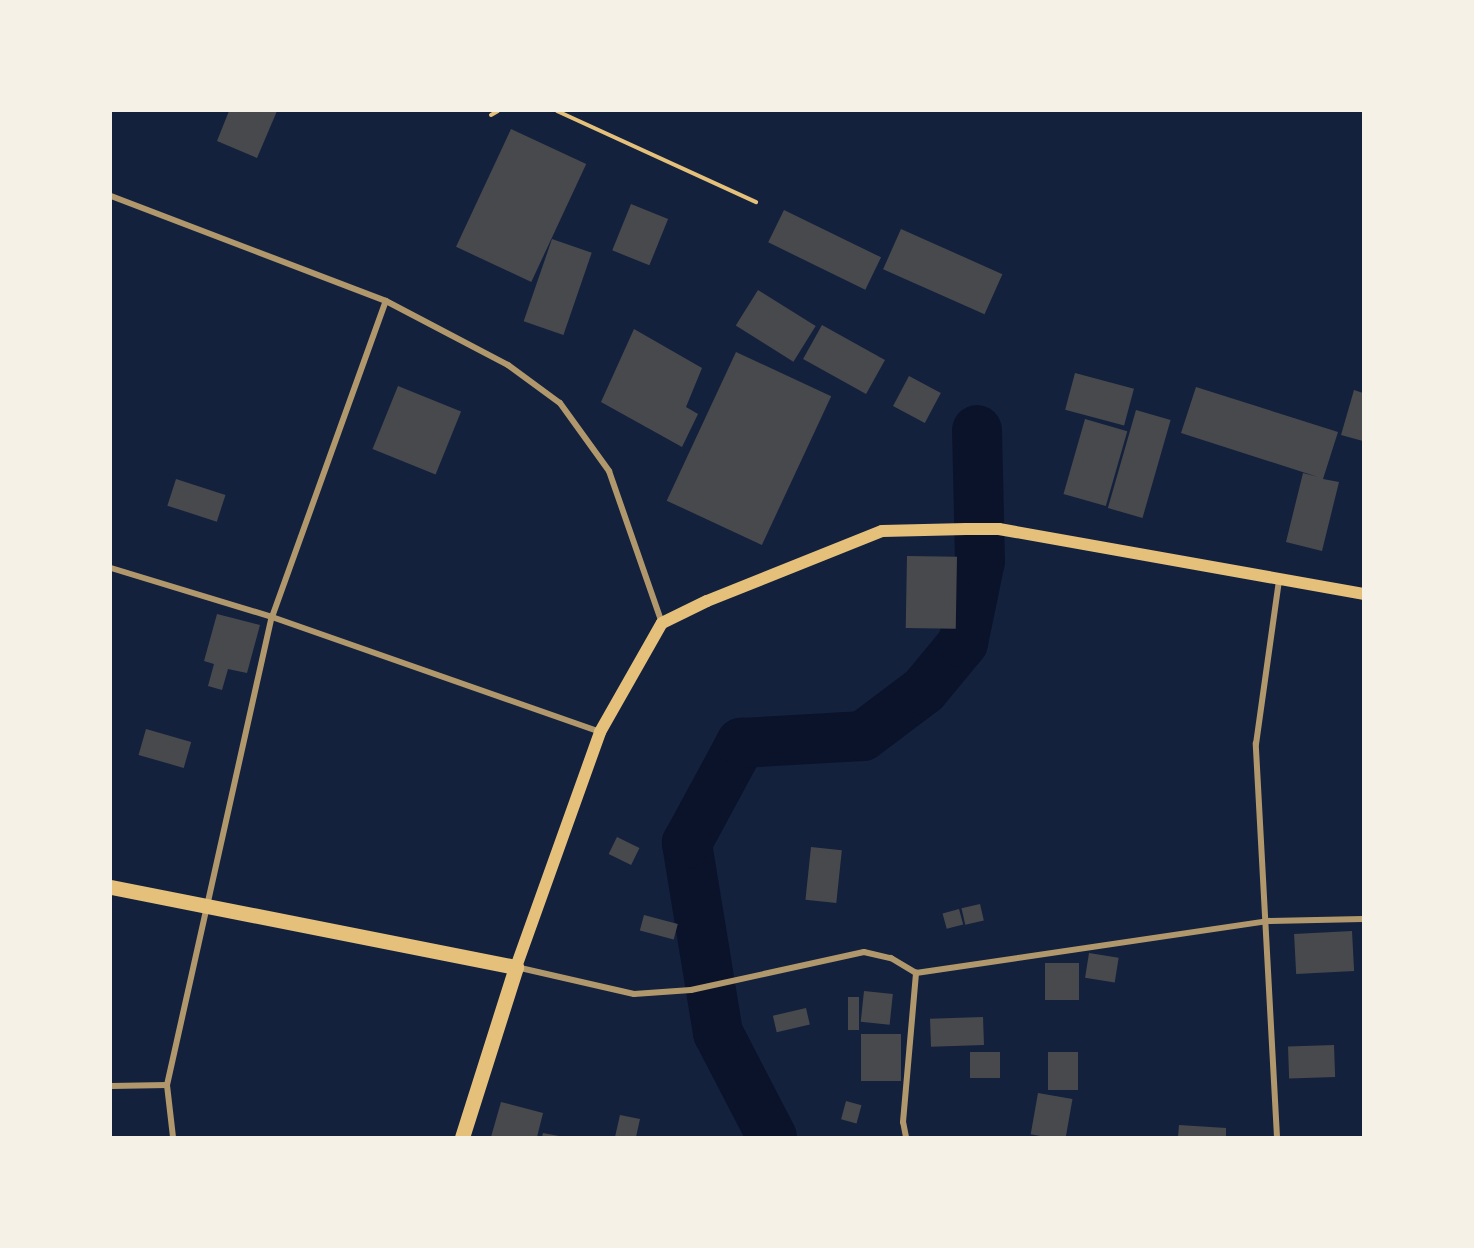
<!DOCTYPE html>
<style>
body{margin:0}
#map{position:relative;width:1474px;height:1248px;overflow:hidden;background:#14213d;font-family:"DM Sans",sans-serif}
div>[style]{position:absolute}
[style*='--x']{left:calc(var(--x)*1px);top:calc(var(--y)*1px);width:calc(var(--w)*1px);rotate:calc(var(--a)*1deg)}
.river>*{height:50px;margin:-25px;padding:0 25px;transform-origin:25px;border-radius:25px;background:#0b132b}
.building>*{inset:0;background:#48494c;transform-origin:0 0}
.path>*{height:4px;margin:-2px;padding:0 2px;transform-origin:2px;border-radius:2px;background:#e5c07b}
.minor>*{height:6px;margin:-3px;padding:0 3px;transform-origin:3px;border-radius:3px;background:#b1986c}
.secondary>*{height:12px;margin:-6px;padding:0 6px;transform-origin:6px;border-radius:6px;background:#e5c07b}
.primary>*{height:15px;margin:-7.5px;padding:0 7.5px;transform-origin:7.5px;border-radius:7.5px;background:#e5c07b}
span{translate:-50% -50%;white-space:nowrap;text-align:center;line-height:1.15;-webkit-text-stroke:4.5px #f6f1e7;paint-order:stroke}
.frame{position:absolute;inset:0;border:112px solid #f6f1e7;pointer-events:none}
</style>
<div id="map">
<div class="river">
<i style="--x:772;--y:1137;--w:117;--a:-117.4"></i>
<i style="--x:718;--y:1033;--w:193;--a:-99.3"></i>
<i style="--x:687;--y:843;--w:114;--a:-61.6"></i>
<i style="--x:741;--y:743;--w:122;--a:-3.3"></i>
<i style="--x:863;--y:736;--w:76;--a:-37"></i>
<i style="--x:924;--y:690;--w:61;--a:-50.3"></i>
<i style="--x:963;--y:643;--w:84;--a:-78.3"></i>
<i style="--x:980;--y:561;--w:131;--a:-91.3"></i>
</div>
<div class="building">
<i style="clip-path:polygon(229px 111px,277px 111px,257px 158px,217px 141px)"></i>
<i style="left:511px;top:129px;width:83px;height:130px;rotate:25deg"></i>
<i style="left:631px;top:204px;width:40px;height:50px;rotate:22deg"></i>
<i style="left:784px;top:210px;width:108px;height:36px;rotate:26deg"></i>
<i style="left:901px;top:229px;width:111px;height:44px;rotate:24deg"></i>
<i style="left:552px;top:239px;width:42px;height:87px;rotate:19deg"></i>
<i style="left:758px;top:290px;width:68px;height:42px;rotate:32deg"></i>
<i style="left:822px;top:325px;width:72px;height:39px;rotate:29deg"></i>
<i style="clip-path:polygon(634px 329px,702px 368px,686px 407px,698px 414px,682px 447px,601px 402px)"></i>
<i style="left:736px;top:352px;width:105px;height:164px;rotate:25deg"></i>
<i style="left:1075px;top:373px;width:61px;height:38px;rotate:15deg"></i>
<i style="left:909px;top:376px;width:36px;height:34px;rotate:28deg"></i>
<i style="left:398px;top:386px;width:68px;height:68px;rotate:22deg"></i>
<i style="clip-path:polygon(1196px 387px,1338px 432px,1323px 479px,1339px 482px,1322px 551px,1286px 542px,1303px 473px,1318px 477px,1181px 433px)"></i>
<i style="clip-path:polygon(1354px 390px,1363px 393px,1363px 441px,1341px 435px)"></i>
<i style="left:1136px;top:410px;width:36px;height:102px;rotate:16deg"></i>
<i style="left:1085px;top:419px;width:44px;height:78px;rotate:16deg"></i>
<i style="left:176px;top:479px;width:52px;height:28px;rotate:18deg"></i>
<i style="left:907px;top:556px;width:50px;height:72px;rotate:1deg"></i>
<i style="clip-path:polygon(217px 614px,260px 625px,247px 673px,228px 669px,222px 690px,208px 686px,214px 664px,204px 661px)"></i>
<i style="left:146px;top:729px;width:47px;height:27px;rotate:16deg"></i>
<i style="left:617px;top:837px;width:25px;height:19px;rotate:26deg"></i>
<i style="left:811px;top:847px;width:31px;height:53px;rotate:6deg"></i>
<i style="left:980px;top:904px;width:17px;height:19px;rotate:77deg"></i>
<i style="left:959px;top:909px;width:16px;height:17px;rotate:75deg"></i>
<i style="left:644px;top:915px;width:35px;height:16px;rotate:15deg"></i>
<i style="left:1352px;top:931px;width:40px;height:58px;rotate:87deg"></i>
<i style="left:1089px;top:953px;width:30px;height:25px;rotate:9deg"></i>
<i style="left:1045px;top:963px;width:34px;height:37px"></i>
<i style="left:864px;top:991px;width:29px;height:31px;rotate:6deg"></i>
<i style="left:848px;top:997px;width:11px;height:33px"></i>
<i style="left:806px;top:1008px;width:17px;height:34px;rotate:77deg"></i>
<i style="left:983px;top:1017px;width:28px;height:53px;rotate:88deg"></i>
<i style="left:861px;top:1034px;width:40px;height:47px"></i>
<i style="left:1334px;top:1045px;width:32px;height:46px;rotate:88deg"></i>
<i style="left:970px;top:1052px;width:30px;height:26px"></i>
<i style="left:1048px;top:1052px;width:30px;height:38px"></i>
<i style="left:1038px;top:1093px;width:35px;height:42px;rotate:10deg"></i>
<i style="left:846px;top:1101px;width:16px;height:19px;rotate:15deg"></i>
<i style="clip-path:polygon(501px 1102px,543px 1113px,537px 1137px,491px 1137px)"></i>
<i style="clip-path:polygon(620px 1115px,640px 1119px,636px 1137px,615px 1137px)"></i>
<i style="clip-path:polygon(1179px 1125px,1226px 1128px,1226px 1137px,1178px 1137px)"></i>
<i style="clip-path:polygon(543px 1133px,559px 1136px,559px 1137px,542px 1137px)"></i>
</div>
<div class="path">
<i style="--x:557;--y:111;--w:219;--a:24.6"></i>
<i style="--x:491;--y:115;--w:8;--a:-30"></i>
</div>
<div class="minor">
<i style="--x:111;--y:196;--w:294;--a:20.9"></i>
<i style="--x:386;--y:301;--w:138;--a:27.7"></i>
<i style="--x:508;--y:365;--w:64;--a:36.2"></i>
<i style="--x:560;--y:403;--w:84;--a:54.2"></i>
<i style="--x:609;--y:471;--w:161;--a:70.8"></i>
<i style="--x:111;--y:568;--w:168;--a:16.9"></i>
<i style="--x:272;--y:617;--w:348;--a:19.3"></i>
<i style="--x:516;--y:967;--w:121;--a:12.9"></i>
<i style="--x:634;--y:994;--w:57;--a:-4"></i>
<i style="--x:691;--y:990;--w:177;--a:-12.4"></i>
<i style="--x:864;--y:952;--w:28;--a:13"></i>
<i style="--x:891;--y:958;--w:29;--a:31"></i>
<i style="--x:916;--y:973;--w:357;--a:-8.4"></i>
<i style="--x:1269;--y:921;--w:94;--a:-1.2"></i>
<i style="--x:111;--y:1086;--w:56;--a:-1"></i>
<i style="--x:173;--y:1137;--w:52;--a:-96.6"></i>
<i style="--x:167;--y:1085;--w:480;--a:-77.4"></i>
<i style="--x:272;--y:617;--w:336;--a:-70.2"></i>
<i style="--x:906;--y:1137;--w:15;--a:-101"></i>
<i style="--x:903;--y:1122;--w:150;--a:-85"></i>
<i style="--x:1277;--y:1137;--w:394;--a:-93.1"></i>
<i style="--x:1256;--y:744;--w:166;--a:-82"></i>
</div>
<div class="secondary">
<i style="--x:516;--y:967;--w:250;--a:-70.3"></i>
<i style="--x:600;--y:732;--w:125;--a:-60.4"></i>
<i style="--x:662;--y:623;--w:50;--a:-26.1"></i>
<i style="--x:707;--y:601;--w:188;--a:-21.8"></i>
<i style="--x:882;--y:531;--w:84;--a:-1.4"></i>
<i style="--x:966;--y:529;--w:33;--a:0"></i>
<i style="--x:999;--y:529;--w:370;--a:10.1"></i>
</div>
<div class="primary">
<i style="--x:111;--y:887;--w:413;--a:11.2"></i>
<i style="--x:516;--y:967;--w:178;--a:107.6"></i>
</div>
<div class="frame"></div>
</div>
